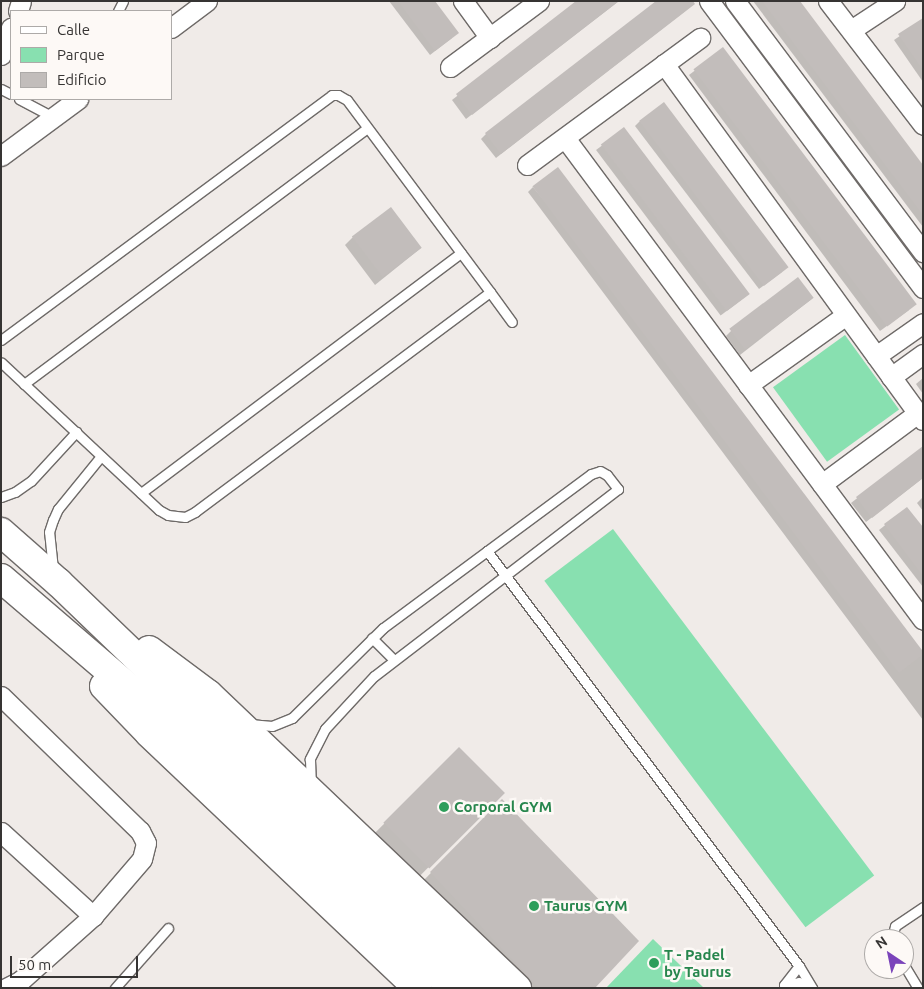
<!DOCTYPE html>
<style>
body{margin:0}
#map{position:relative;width:924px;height:989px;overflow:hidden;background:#f0ebe8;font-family:Ubuntu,sans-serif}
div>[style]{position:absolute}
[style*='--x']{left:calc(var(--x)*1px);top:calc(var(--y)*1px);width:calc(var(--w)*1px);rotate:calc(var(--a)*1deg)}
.green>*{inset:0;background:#88e0b0;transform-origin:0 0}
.shadow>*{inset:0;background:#0003;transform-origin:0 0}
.building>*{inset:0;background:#c2bdbb;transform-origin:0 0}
.roads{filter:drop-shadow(1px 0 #6e6a68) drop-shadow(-1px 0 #6e6a68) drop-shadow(0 1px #6e6a68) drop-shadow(0 -1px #6e6a68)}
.service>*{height:9px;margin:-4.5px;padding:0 4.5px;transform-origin:4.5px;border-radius:4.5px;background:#fff}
.minor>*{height:19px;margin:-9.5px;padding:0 9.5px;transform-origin:9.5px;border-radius:9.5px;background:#fff}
.primary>*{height:28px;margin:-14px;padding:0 14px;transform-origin:14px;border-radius:14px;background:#fff}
.dots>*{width:14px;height:14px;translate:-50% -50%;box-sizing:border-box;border:2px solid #fdf9f6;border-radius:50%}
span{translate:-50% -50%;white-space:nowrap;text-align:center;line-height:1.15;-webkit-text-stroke:5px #fdf9f6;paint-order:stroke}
.leisure-label{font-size:15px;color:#27864d;font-weight:700}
.left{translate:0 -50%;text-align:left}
.frame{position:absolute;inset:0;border:2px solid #363433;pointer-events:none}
.legend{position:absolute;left:10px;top:10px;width:162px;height:90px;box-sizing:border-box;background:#fdf9f6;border:1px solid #adaaa8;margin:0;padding:6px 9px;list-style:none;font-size:15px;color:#363433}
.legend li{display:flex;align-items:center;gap:10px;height:25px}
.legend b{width:25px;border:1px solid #adaaa8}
.north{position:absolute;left:864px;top:929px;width:50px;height:50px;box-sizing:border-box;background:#fdf9f6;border:1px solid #adaaa8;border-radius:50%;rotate:326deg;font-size:14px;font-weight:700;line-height:20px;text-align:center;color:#363433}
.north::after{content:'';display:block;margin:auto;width:18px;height:22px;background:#7a43ba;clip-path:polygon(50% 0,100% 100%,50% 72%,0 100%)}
.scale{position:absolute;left:10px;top:956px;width:128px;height:22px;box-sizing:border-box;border:2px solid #363433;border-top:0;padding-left:6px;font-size:15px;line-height:18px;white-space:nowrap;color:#363433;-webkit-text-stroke:4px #fdf9f6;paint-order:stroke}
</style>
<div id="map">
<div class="green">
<i style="left:845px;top:335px;width:92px;height:89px;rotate:54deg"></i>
<i style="left:613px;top:529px;width:434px;height:86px;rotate:53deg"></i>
<i style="clip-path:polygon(653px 939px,704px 988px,606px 988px)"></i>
</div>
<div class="shadow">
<i style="clip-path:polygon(389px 1px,433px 1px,452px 38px,430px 55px)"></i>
<i style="clip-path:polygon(578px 1px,619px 1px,466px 119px,452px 100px)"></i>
<i style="clip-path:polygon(753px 1px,798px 1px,923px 167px,923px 227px)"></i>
<i style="clip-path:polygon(694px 4px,496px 158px,481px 139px,486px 134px)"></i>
<i style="clip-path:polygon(923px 20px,923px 82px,894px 40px)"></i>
<i style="clip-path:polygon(723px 49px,909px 310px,880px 331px,689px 75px)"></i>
<i style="clip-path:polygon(640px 121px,782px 272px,759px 289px,635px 126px)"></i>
<i style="left:624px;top:129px;width:207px;height:35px;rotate:53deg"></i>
<i style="clip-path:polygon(533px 187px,923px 656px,923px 720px,528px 192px)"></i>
<i style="clip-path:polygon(353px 237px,421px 248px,375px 285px,345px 245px)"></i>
<i style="clip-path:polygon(813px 298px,740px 355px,726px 336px,731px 331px)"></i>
<i style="clip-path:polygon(923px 378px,923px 394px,916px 384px)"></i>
<i style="clip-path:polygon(923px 447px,923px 478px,866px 522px,851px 503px)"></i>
<i style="clip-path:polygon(923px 497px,923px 511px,917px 503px)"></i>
<i style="clip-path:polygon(907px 508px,923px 529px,923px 587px,879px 530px)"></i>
<i style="left:459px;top:749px;width:62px;height:120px;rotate:45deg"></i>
<i style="clip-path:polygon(502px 801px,593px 988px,519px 988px,421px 883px)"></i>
</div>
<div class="building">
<i style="clip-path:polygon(398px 1px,435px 1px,459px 33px,435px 51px)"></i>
<i style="clip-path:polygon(576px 1px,619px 1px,472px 115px,456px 94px)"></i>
<i style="clip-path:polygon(656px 1px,693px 1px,695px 4px,501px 154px,485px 133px)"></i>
<i style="clip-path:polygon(762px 1px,800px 1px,923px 165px,923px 215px)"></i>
<i style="clip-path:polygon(923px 18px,923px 70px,898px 34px)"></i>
<i style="left:723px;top:47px;width:322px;height:37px;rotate:53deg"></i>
<i style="left:664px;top:102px;width:207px;height:31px;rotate:53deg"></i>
<i style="left:624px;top:127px;width:209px;height:29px;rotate:53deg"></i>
<i style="left:558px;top:167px;width:609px;height:32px;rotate:53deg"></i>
<i style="left:391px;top:207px;width:51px;height:49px;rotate:53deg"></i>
<i style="left:798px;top:277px;width:26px;height:86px;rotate:53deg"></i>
<i style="clip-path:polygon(923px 446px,923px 478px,872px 518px,856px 497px)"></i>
<i style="clip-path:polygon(907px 507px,923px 527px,923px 576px,884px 524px)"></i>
<i style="left:459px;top:747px;width:65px;height:107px;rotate:45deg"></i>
<i style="clip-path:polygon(502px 799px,639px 941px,595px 988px,539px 988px,430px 872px)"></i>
</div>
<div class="roads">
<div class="service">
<i style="--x:118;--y:11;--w:11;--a:-63"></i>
<i style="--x:1;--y:89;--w:11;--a:27"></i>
<i style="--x:19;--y:99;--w:38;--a:28"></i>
<i style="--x:490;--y:292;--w:37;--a:54"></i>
<i style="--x:1;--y:340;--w:412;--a:-36.5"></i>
<i style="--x:332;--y:95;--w:6;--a:0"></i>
<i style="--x:338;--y:95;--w:10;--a:29"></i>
<i style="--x:347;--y:100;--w:239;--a:53.3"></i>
<i style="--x:490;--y:292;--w:368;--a:143.3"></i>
<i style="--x:195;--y:512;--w:11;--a:153"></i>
<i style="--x:185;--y:517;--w:17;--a:-173"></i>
<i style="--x:168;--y:515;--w:10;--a:-151"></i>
<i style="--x:159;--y:510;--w:216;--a:-136.9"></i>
<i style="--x:24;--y:384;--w:428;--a:-36.7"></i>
<i style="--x:141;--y:493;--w:400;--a:-36.9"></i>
<i style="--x:1;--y:497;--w:15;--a:-20"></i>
<i style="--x:15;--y:492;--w:19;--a:-35"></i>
<i style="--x:31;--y:481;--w:67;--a:-47.4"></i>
<i style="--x:487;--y:551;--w:519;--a:53.06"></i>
<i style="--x:53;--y:569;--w:37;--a:-96"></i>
<i style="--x:49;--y:532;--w:13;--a:-72"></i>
<i style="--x:53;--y:520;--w:12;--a:-66"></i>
<i style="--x:58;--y:509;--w:68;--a:-50.9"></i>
<i style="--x:372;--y:638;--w:30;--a:45"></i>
<i style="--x:250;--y:724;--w:22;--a:5"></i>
<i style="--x:272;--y:726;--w:22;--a:-22"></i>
<i style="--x:292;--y:718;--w:128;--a:-44.7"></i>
<i style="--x:383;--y:628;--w:259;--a:-36.5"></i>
<i style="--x:591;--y:474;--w:9;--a:-18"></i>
<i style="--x:600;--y:471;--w:8;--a:30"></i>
<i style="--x:607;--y:475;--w:18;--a:52"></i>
<i style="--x:618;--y:489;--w:307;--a:142.5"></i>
<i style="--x:374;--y:676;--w:72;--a:132.8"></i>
<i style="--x:325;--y:729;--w:34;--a:117"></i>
<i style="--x:310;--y:759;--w:24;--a:88"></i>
<i style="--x:892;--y:939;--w:13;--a:-77"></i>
<i style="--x:895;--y:926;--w:34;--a:-34"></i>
<i style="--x:904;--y:965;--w:27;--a:59"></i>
<i style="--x:784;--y:985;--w:24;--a:-52"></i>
<i style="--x:799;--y:966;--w:26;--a:59"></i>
<i style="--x:784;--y:985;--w:15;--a:-11"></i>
<i style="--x:799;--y:982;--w:14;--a:25"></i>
<i style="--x:115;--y:988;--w:80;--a:-48.5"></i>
</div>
<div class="minor">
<i style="--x:463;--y:1;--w:46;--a:53.9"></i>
<i style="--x:709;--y:1;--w:358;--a:53.3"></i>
<i style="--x:735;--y:1;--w:314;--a:53.2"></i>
<i style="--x:828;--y:1;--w:156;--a:52.5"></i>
<i style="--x:18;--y:11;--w:10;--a:-73"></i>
<i style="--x:171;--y:28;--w:45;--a:-36.9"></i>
<i style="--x:851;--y:30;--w:53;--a:-33.4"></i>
<i style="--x:1;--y:55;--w:29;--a:-70"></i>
<i style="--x:664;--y:64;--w:440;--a:54"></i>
<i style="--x:450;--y:67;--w:111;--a:-36.6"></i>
<i style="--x:565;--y:138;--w:600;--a:53.4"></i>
<i style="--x:1;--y:156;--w:96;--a:-36.5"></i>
<i style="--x:527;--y:165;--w:215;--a:-36.3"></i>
<i style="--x:876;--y:356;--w:57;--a:-35.1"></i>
<i style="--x:891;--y:377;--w:39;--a:-36"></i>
<i style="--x:748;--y:385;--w:120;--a:-35.5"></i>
<i style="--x:822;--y:484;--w:119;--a:-36.5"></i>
<i style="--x:1;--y:696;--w:194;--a:44.2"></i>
<i style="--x:140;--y:831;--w:13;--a:63"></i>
<i style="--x:146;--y:843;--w:16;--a:104"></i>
<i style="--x:142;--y:859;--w:75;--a:130.7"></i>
<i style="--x:93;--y:916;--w:98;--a:138.3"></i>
<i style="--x:20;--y:981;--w:16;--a:153"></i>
<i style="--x:1;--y:832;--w:125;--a:42.4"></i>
</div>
<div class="primary">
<i style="--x:1;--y:532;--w:76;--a:41.3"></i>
<i style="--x:58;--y:582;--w:375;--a:43.9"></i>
<i style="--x:328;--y:842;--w:214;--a:43.1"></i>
<i style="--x:1;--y:578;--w:213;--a:40.6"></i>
<i style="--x:163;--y:717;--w:398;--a:43"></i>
<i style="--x:149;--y:650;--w:74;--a:36.7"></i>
<i style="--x:208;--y:694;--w:427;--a:43.6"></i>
<i style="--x:104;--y:686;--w:65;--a:46.2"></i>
<i style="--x:149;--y:733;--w:371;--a:43.5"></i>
</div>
</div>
<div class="dots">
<i style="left:444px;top:807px;background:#2e9e5b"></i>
<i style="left:534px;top:906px;background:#2e9e5b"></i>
<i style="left:654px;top:963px;background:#2e9e5b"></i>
</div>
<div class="leisure-label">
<span class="left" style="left:454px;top:807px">Corporal GYM</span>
<span class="left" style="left:544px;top:906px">Taurus GYM</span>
<span class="left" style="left:664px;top:963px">T - Padel<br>by Taurus</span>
</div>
<div class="frame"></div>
<ul class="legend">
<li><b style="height:6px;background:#fff"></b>Calle</li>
<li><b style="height:14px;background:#88e0b0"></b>Parque</li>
<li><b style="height:14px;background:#c2bdbb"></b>Edificio</li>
</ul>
<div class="north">N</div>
<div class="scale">50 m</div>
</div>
